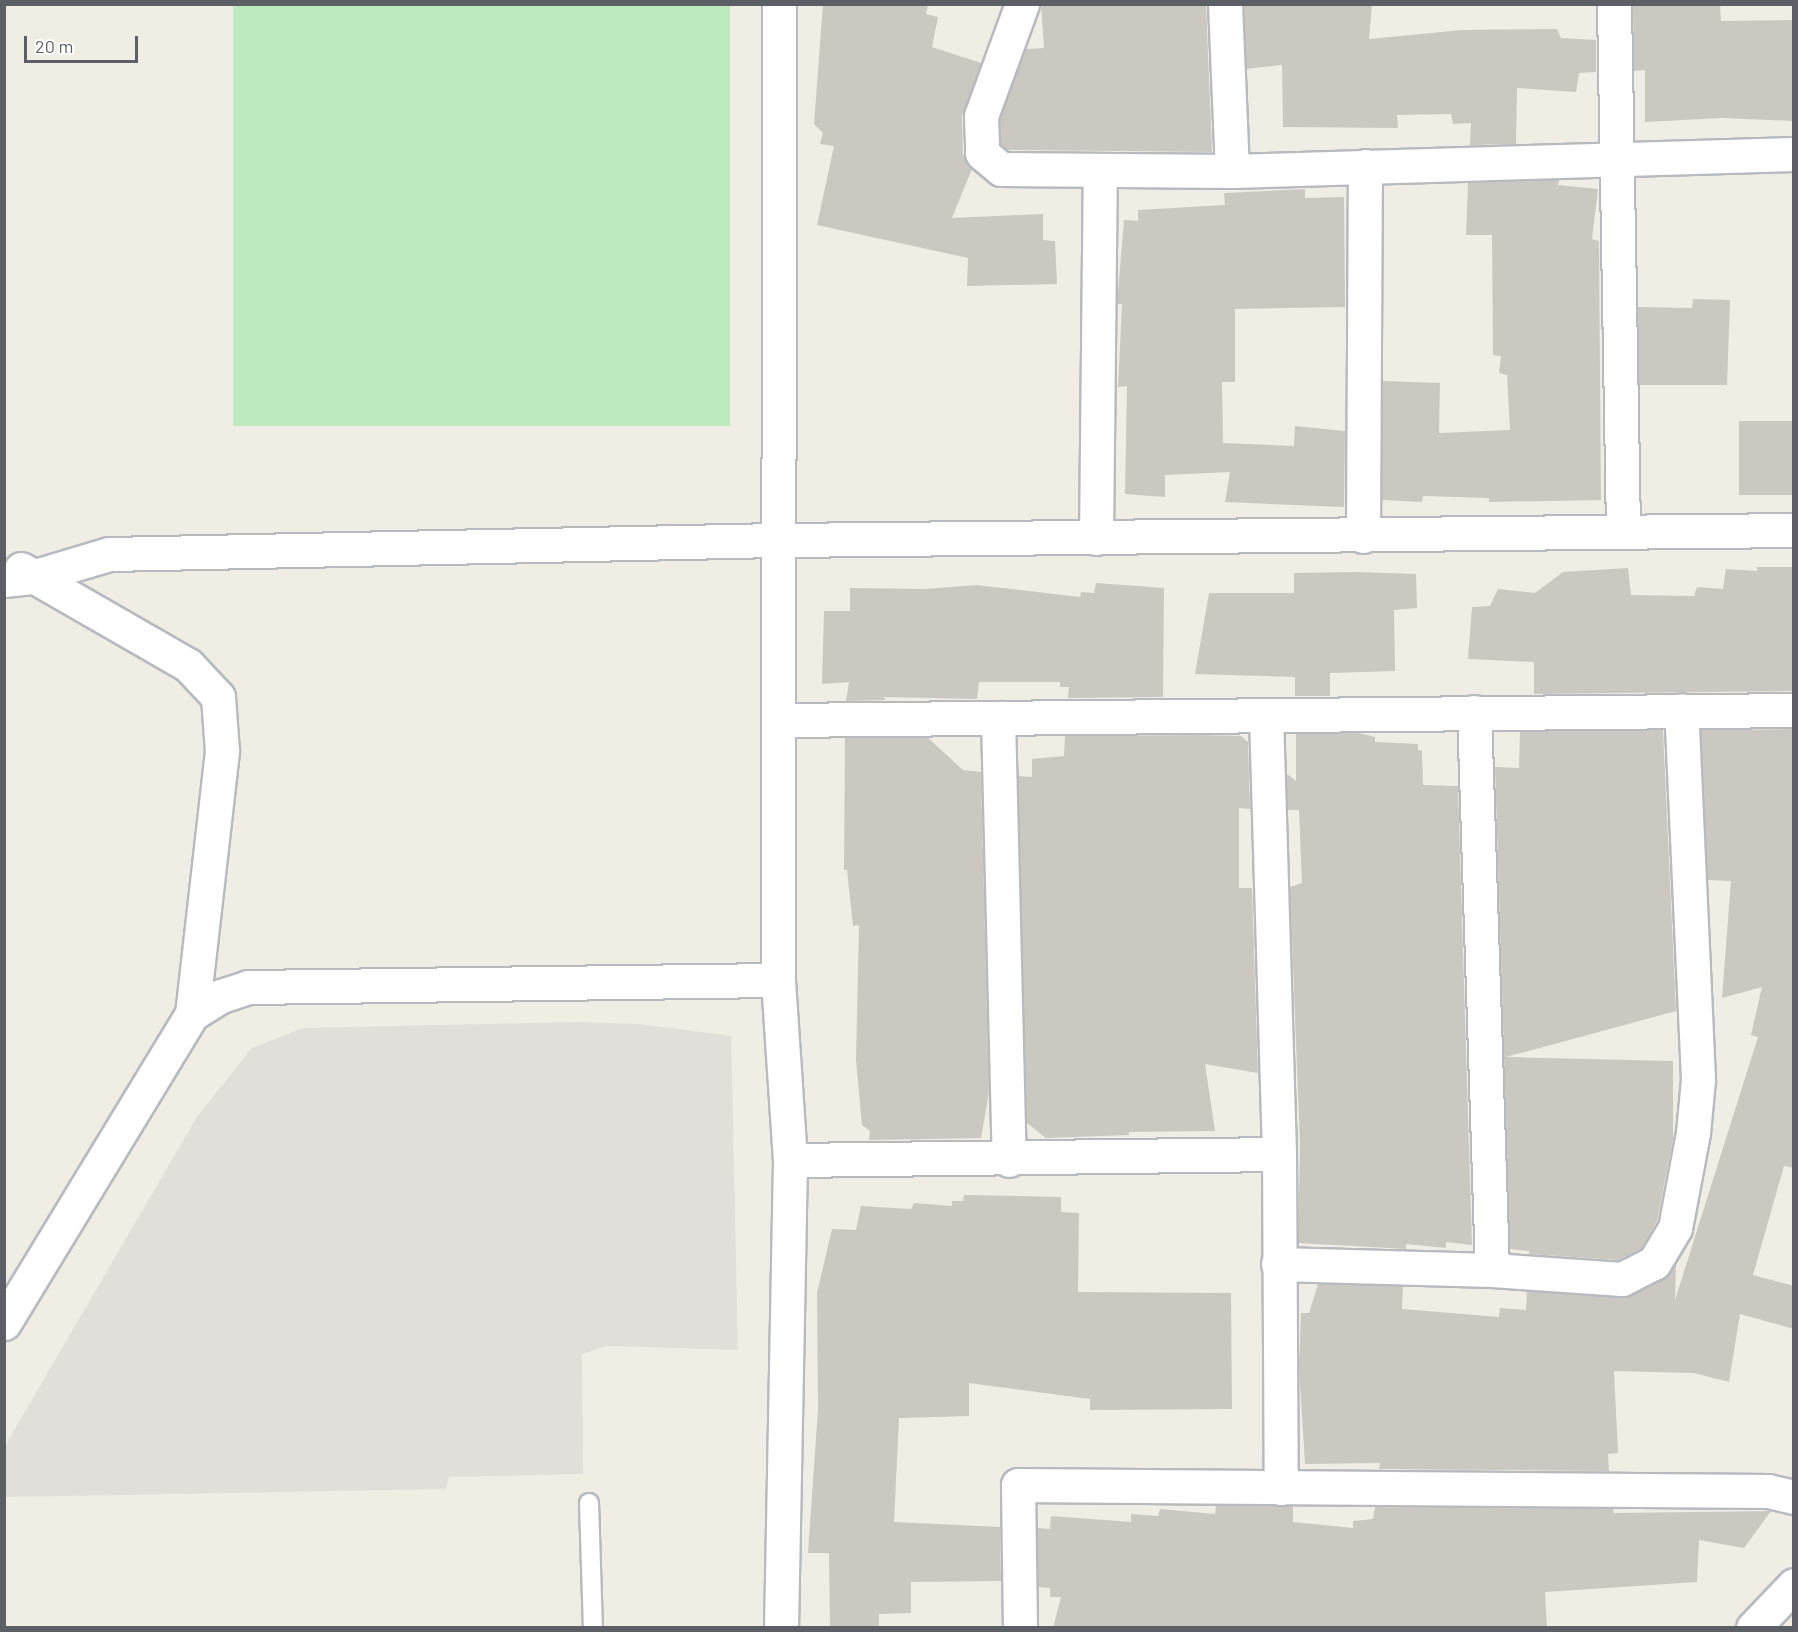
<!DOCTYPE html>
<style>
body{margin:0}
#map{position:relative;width:1798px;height:1632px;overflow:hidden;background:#f0ede4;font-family:Barlow,sans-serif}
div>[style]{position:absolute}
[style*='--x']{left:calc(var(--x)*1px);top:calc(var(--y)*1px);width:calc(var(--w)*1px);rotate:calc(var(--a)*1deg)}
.industrial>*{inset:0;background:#e0dfd9}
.green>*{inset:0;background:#beeabf;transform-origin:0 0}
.building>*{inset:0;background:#cbc8c1;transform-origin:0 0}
.roads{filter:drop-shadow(2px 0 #b7babf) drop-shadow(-2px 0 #b7babf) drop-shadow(0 2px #b7babf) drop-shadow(0 -2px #b7babf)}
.service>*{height:18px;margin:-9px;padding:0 9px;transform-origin:9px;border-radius:9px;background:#fff}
.minor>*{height:33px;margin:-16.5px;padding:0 16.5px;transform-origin:16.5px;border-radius:16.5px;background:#fff}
.tertiary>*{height:33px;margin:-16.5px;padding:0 16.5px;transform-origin:16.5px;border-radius:16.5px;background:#fff}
span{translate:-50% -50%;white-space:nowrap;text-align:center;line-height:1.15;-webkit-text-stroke:4.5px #fff;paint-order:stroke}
.frame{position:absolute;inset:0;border:6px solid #5c6066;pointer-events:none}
.scale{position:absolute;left:24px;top:36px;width:114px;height:27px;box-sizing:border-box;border:3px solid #5c6066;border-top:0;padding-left:8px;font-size:18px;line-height:21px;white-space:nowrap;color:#5c6066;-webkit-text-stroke:4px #fff;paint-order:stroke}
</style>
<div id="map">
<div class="industrial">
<i style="clip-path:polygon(574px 1022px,640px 1024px,731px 1036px,738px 1350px,607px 1346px,582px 1354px,583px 1474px,449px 1477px,446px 1489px,5px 1497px,5px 1446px,197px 1117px,252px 1048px,303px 1028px)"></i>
</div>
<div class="green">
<i style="left:233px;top:5px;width:497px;height:421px"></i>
</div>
<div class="building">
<i style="clip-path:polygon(823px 4px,928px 4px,926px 14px,938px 17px,932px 47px,981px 63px,962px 116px,963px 154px,972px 169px,952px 218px,1043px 214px,1043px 240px,1055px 241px,1057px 284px,967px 286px,968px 258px,817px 225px,834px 146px,820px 144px,823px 133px,814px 124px)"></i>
<i style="clip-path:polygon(1041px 4px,1206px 4px,1212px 152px,1008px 150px,1001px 144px,1000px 119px,1026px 49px,1044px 48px)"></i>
<i style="clip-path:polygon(1244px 4px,1372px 4px,1369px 39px,1462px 30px,1557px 29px,1561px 38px,1596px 40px,1596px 72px,1579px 73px,1576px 92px,1517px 88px,1516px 144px,1470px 145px,1471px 123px,1453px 124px,1451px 114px,1397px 115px,1398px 128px,1283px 127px,1282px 65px,1246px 69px)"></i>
<i style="clip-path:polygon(1633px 4px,1720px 4px,1721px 21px,1794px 20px,1794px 121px,1722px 118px,1645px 122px,1645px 70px,1634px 71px)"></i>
<i style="clip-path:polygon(1559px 180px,1558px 185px,1598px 189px,1592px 239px,1599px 241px,1601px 500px,1489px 502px,1489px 498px,1423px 496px,1422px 502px,1382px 500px,1383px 381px,1440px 383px,1439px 433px,1510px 430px,1507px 375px,1499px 373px,1501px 356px,1493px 355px,1492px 235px,1466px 235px,1468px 183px)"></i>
<i style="clip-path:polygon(1305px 189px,1305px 198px,1344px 197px,1345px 307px,1235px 309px,1235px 382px,1222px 382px,1223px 443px,1294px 446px,1295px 426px,1345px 431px,1344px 507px,1225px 502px,1230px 472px,1165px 475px,1165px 497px,1125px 494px,1127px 386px,1118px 387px,1122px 304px,1117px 304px,1124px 220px,1138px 221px,1138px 210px,1225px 205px,1224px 193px)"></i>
<i style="clip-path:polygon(1693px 299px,1730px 300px,1727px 385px,1639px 385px,1638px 307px,1692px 308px)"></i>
<i style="left:1794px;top:421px;width:74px;height:55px;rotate:90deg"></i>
<i style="clip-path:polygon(1757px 567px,1794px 567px,1794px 691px,1534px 694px,1534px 662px,1468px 659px,1472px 607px,1490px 606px,1498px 589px,1535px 593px,1563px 572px,1628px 568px,1631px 595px,1694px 596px,1697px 587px,1723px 589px,1726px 569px,1757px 571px)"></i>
<i style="clip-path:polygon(1356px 572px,1416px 574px,1417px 608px,1394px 610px,1395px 671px,1330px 673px,1330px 696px,1295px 696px,1295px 677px,1195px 674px,1209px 593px,1294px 593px,1294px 573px)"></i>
<i style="clip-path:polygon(1096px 583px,1164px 588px,1163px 697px,1068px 698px,1069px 687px,1060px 687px,1060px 682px,979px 682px,977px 699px,883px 697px,886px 700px,846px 701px,849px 682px,822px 684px,824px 611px,850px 611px,850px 588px,925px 589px,976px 585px,1080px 597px,1081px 592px,1094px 593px)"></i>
<i style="clip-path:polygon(1794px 729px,1794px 1168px,1784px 1166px,1753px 1275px,1794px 1286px,1794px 1329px,1740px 1314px,1729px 1382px,1694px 1373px,1614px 1371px,1618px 1453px,1608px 1454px,1609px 1471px,1379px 1469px,1380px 1463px,1305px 1464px,1299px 1367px,1301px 1313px,1309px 1313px,1318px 1284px,1403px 1286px,1402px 1309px,1499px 1317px,1500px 1308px,1526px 1310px,1527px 1291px,1630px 1296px,1663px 1279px,1676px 1263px,1675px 1300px,1758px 1037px,1751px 1035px,1762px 987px,1722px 998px,1731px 881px,1708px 880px,1701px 730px)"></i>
<i style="clip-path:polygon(1663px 730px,1676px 1011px,1506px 1057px,1673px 1061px,1673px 1139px,1657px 1221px,1641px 1249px,1618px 1260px,1529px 1254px,1529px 1251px,1510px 1249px,1495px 767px,1519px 768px,1520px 731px)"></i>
<i style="clip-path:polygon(1358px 733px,1375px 737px,1375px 742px,1418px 744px,1418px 750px,1422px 751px,1423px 785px,1458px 786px,1472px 1245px,1446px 1242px,1446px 1248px,1406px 1244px,1406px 1249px,1298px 1243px,1300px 1145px,1290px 887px,1302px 883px,1299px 810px,1288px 810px,1286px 773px,1296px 781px,1296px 734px)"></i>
<i style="clip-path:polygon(1065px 736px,1201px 735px,1241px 736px,1248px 742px,1250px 809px,1239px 808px,1239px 888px,1252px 888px,1258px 1073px,1205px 1064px,1215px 1131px,1129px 1132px,1129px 1135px,1046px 1138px,1027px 1123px,1018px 776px,1032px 777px,1032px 759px,1064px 756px)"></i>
<i style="clip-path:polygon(927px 737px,963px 770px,981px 772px,989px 1092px,981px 1138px,869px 1140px,870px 1131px,862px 1125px,856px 1060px,859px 925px,853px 926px,847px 870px,844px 870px,845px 738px)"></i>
<i style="clip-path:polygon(964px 1195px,1061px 1197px,1061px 1212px,1079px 1213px,1078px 1292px,1231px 1293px,1232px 1409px,1090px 1410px,1090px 1399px,969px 1383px,969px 1416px,899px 1418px,894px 1522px,1000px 1527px,1001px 1581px,911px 1582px,911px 1613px,879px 1614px,879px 1628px,830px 1628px,829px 1553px,808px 1553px,818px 1409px,817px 1293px,832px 1229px,856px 1230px,861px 1206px,911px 1209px,914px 1203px,952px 1206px,952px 1201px,963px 1201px)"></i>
<i style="clip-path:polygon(1216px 1506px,1293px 1506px,1293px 1522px,1353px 1528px,1353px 1521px,1373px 1519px,1375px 1507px,1613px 1509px,1614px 1513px,1771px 1511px,1744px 1548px,1699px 1540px,1697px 1582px,1545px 1592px,1547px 1628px,1053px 1628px,1061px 1597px,1050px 1597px,1050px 1588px,1038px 1587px,1037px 1528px,1050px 1529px,1051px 1516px,1131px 1522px,1131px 1514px,1158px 1516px,1160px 1509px,1215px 1514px)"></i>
</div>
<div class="roads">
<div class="service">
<i style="--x:589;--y:1503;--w:125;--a:88.2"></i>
</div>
<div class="minor">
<i style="--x:779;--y:4;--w:976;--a:90.06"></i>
<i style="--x:778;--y:980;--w:180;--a:86.2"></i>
<i style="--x:790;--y:1160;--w:468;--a:91.1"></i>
<i style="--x:1022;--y:4;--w:119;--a:110.1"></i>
<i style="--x:981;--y:116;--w:37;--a:88"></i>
<i style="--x:982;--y:153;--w:25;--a:40"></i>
<i style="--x:1001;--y:169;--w:231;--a:0.5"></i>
<i style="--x:1232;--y:171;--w:562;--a:-1.73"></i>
<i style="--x:1225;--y:4;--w:167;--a:87.6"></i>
<i style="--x:1614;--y:4;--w:528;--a:89.02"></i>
<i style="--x:1363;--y:536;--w:370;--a:-89.7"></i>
<i style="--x:1096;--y:538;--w:367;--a:-89.4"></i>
<i style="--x:21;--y:569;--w:193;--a:29.9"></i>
<i style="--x:188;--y:665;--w:44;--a:46.8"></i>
<i style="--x:218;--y:697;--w:54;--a:85.8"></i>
<i style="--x:222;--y:751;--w:265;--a:96.5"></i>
<i style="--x:4;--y:580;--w:28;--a:-6"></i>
<i style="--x:32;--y:577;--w:80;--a:-16.6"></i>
<i style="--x:109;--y:554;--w:669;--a:-1.2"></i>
<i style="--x:778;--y:540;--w:1016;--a:-0.56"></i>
<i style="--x:1474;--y:712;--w:558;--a:88.15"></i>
<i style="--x:1266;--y:715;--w:439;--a:88.3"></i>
<i style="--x:1279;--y:1154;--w:334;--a:89.7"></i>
<i style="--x:998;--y:718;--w:442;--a:88.6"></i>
<i style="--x:778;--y:720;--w:1016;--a:-0.56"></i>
<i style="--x:790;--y:1160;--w:489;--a:-0.7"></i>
<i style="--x:1278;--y:1264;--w:214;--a:1.6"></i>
<i style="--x:1492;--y:1270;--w:130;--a:4"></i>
<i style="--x:1622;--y:1279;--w:36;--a:-27"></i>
<i style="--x:1654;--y:1263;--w:41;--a:-59"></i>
<i style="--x:1675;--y:1228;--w:97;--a:-79.3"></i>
<i style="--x:1693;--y:1133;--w:54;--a:-84.7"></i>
<i style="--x:1698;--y:1079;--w:369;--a:-92.6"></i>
<i style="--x:4;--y:1323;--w:362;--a:-58.7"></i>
<i style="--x:192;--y:1014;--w:34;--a:-32"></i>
<i style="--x:221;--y:996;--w:28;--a:-18"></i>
<i style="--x:248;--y:987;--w:530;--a:-0.76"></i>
<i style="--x:1020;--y:1628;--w:143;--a:-90.8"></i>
<i style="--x:1018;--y:1485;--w:750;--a:0.46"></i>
<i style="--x:1768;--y:1491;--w:27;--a:13"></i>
</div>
<div class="tertiary">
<i style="--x:1753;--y:1628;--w:59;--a:-46.4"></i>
</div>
</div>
<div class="frame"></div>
<div class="scale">20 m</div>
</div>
